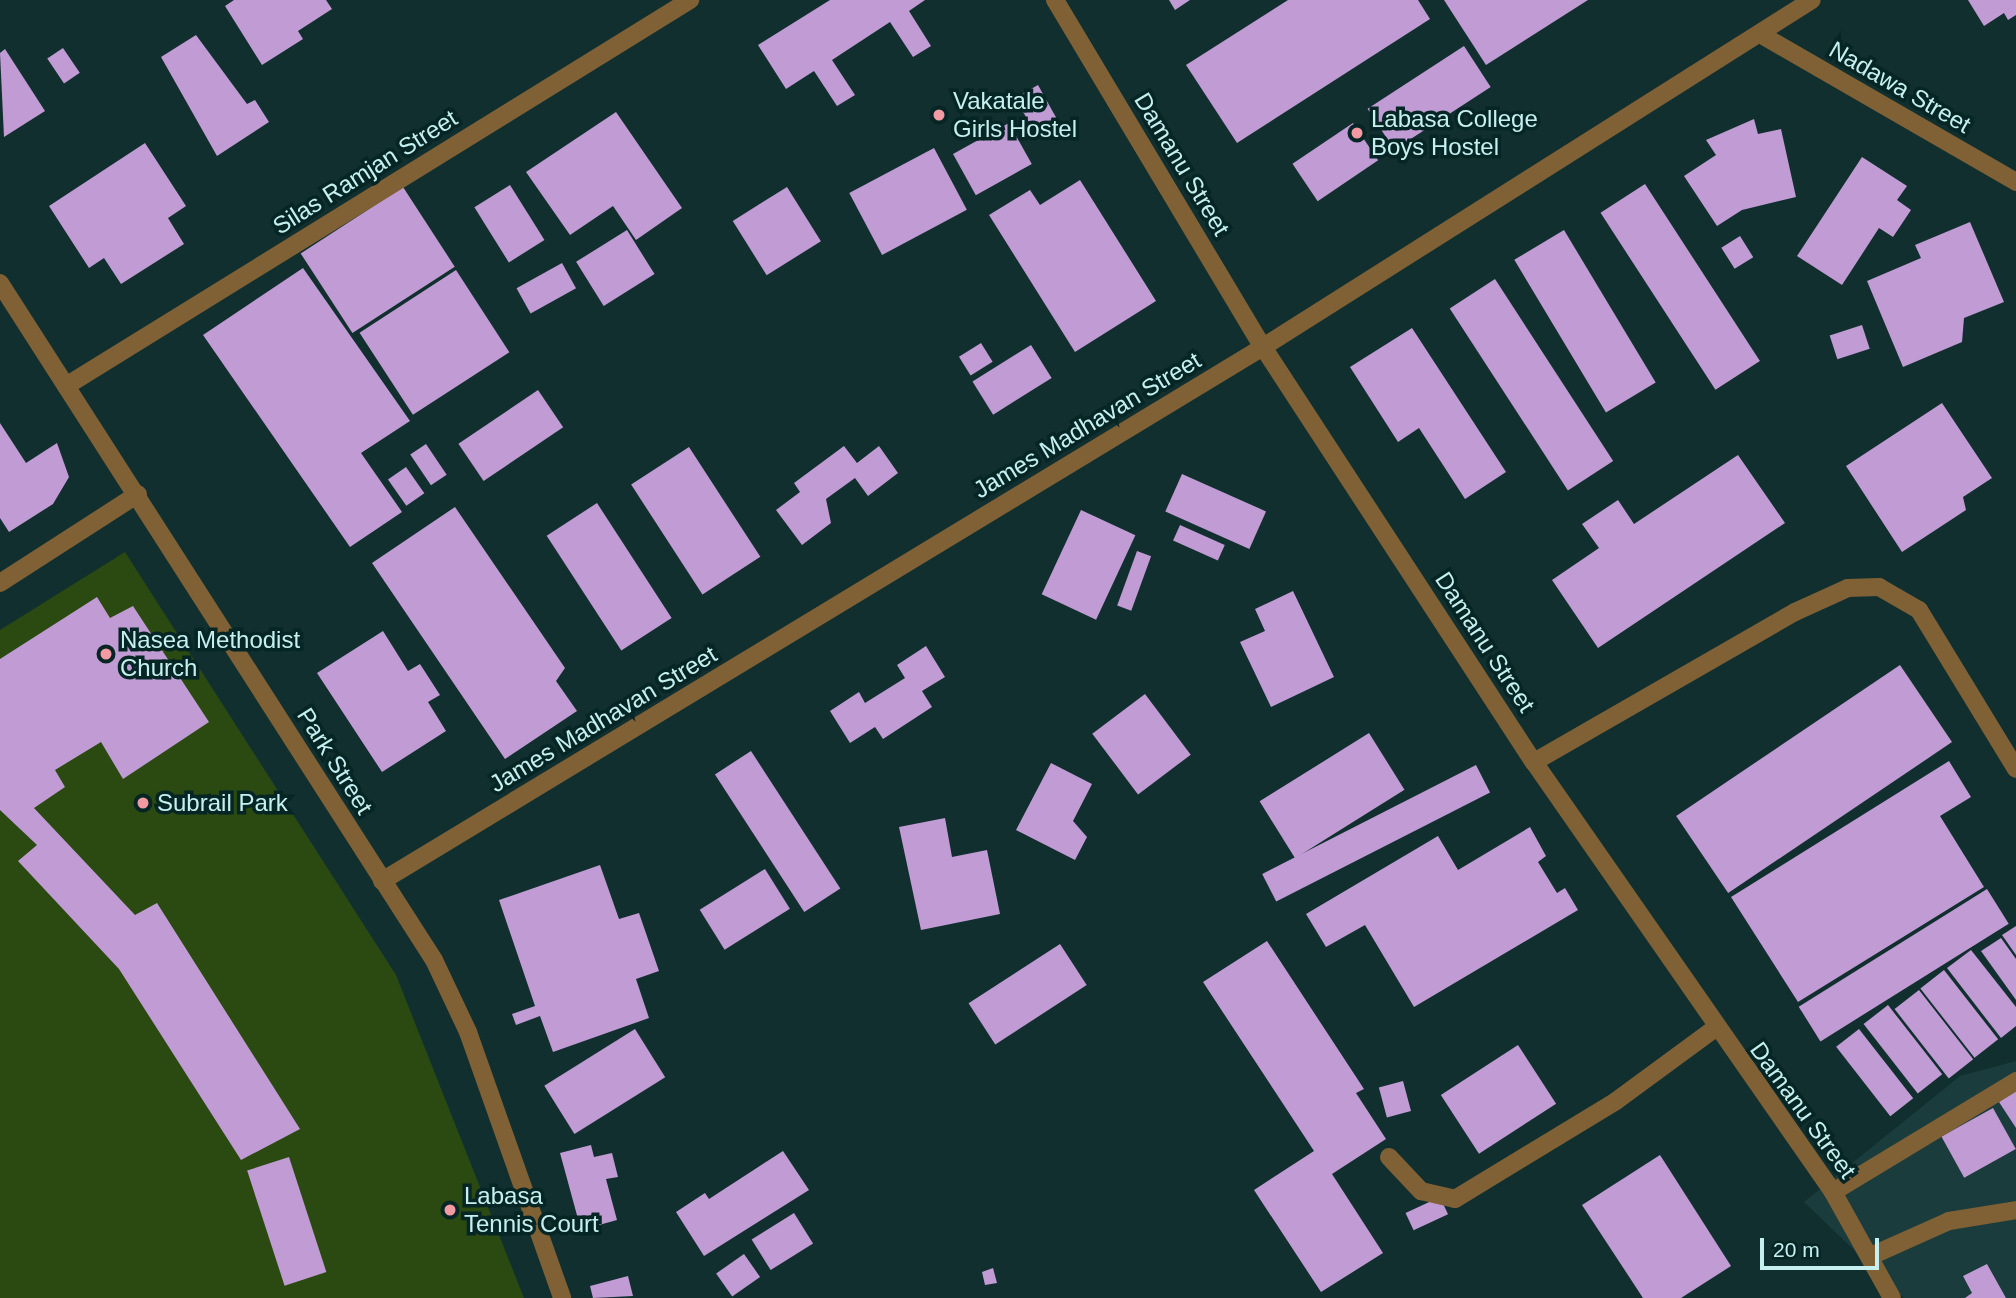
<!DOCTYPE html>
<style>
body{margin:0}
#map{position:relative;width:2016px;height:1298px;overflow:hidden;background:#112f2f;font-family:Arial,sans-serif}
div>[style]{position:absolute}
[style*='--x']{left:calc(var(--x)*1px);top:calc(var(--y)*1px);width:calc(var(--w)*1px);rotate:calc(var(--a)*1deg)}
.built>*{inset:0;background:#1a3c3c}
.green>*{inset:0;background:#2a4a12}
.building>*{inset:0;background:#c19bd4;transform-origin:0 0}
.service>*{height:18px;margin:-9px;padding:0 9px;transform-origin:9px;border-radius:9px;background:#806135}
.minor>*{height:18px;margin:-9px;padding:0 9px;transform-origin:9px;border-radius:9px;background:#806135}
.dots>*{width:19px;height:19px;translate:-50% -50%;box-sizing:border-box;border:4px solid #062525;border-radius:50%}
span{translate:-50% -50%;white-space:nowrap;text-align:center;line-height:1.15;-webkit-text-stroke:7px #062525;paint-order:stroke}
.street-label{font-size:24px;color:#c5f0ef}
.poi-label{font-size:24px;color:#c5f0ef}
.left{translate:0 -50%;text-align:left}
.scale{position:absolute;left:1760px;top:1238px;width:119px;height:32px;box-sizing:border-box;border:4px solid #c5f0ef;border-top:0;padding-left:9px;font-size:21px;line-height:24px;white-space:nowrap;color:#c5f0ef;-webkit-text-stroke:5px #062525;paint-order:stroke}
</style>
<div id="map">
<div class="built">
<i style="clip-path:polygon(2016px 1061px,2016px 1298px,1904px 1298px,1804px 1202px,1960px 1076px)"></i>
</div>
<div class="green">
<i style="clip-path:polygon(125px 552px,396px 975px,524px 1298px,0 1298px,0 630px)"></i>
</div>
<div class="building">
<i style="clip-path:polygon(234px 0,326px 0,332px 9px,298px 31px,303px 39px,262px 65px,225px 6px)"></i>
<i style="clip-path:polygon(830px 0,925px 0,909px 11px,931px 46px,913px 57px,890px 22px,832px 60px,855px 95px,837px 106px,814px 71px,786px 89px,758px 45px)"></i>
<i style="clip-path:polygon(1169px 0,1190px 0,1175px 10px)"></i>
<i style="clip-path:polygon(1288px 0,1418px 0,1430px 19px,1237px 143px,1186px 65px)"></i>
<i style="clip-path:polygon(1444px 0,1588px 0,1486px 65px)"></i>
<i style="clip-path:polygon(1968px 0,2016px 0,2016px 15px,2008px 20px,2004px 13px,1984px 26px)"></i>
<i style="clip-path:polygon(196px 35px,247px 104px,255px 100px,269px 122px,217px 156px,161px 57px)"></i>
<i style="left:1464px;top:46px;width:49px;height:115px;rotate:57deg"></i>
<i style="left:63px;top:48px;width:30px;height:19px;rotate:56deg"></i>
<i style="clip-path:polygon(5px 49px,45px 111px,4px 137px,0 53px)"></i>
<i style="left:1038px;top:85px;width:43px;height:26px;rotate:61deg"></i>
<i style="clip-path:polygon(616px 112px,682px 208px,636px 240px,613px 206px,570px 235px,526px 172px)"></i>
<i style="clip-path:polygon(1754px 119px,1758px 134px,1781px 129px,1796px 197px,1742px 210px,1717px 226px,1684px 176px,1716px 155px,1706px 140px)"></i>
<i style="left:1009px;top:123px;width:47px;height:64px;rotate:61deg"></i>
<i style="left:1353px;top:123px;width:45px;height:73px;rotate:56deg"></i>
<i style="clip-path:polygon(145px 143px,186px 206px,168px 218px,184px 244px,121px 284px,104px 258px,89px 268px,49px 206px)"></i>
<i style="left:934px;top:148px;width:70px;height:96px;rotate:62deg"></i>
<i style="clip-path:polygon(1862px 157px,1907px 186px,1897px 200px,1911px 210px,1893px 237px,1879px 228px,1842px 285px,1797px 256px)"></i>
<i style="clip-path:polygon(1080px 180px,1156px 301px,1075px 352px,989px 215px,1030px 190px,1040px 205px)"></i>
<i style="left:1645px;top:184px;width:211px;height:53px;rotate:57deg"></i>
<i style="left:510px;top:185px;width:65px;height:42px;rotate:58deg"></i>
<i style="left:403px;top:187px;width:95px;height:122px;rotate:57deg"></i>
<i style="left:787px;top:187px;width:64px;height:64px;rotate:58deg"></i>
<i style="clip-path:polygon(1970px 222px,2004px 302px,1964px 318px,1962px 342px,1903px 367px,1867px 281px,1921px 258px,1915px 245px)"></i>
<i style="left:627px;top:230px;width:52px;height:60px;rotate:58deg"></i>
<i style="left:1564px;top:230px;width:178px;height:58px;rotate:59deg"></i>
<i style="left:1740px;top:236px;width:25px;height:22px;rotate:58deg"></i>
<i style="left:562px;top:263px;width:29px;height:52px;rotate:61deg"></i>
<i style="clip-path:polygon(303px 268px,410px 421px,361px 453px,402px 512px,350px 547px,203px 335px)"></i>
<i style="left:456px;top:270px;width:98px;height:115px;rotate:57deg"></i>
<i style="left:1495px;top:279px;width:217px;height:54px;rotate:57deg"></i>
<i style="left:1862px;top:325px;width:25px;height:34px;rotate:72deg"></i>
<i style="clip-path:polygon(1412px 328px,1506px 472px,1465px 499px,1419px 428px,1398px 442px,1350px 367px)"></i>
<i style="left:981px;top:343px;width:22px;height:26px;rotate:58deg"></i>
<i style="left:1031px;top:345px;width:39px;height:69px;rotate:58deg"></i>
<i style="left:538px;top:390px;width:45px;height:96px;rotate:56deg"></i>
<i style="clip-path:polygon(1942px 403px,1992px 478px,1963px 497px,1966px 510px,1902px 552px,1846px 466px)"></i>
<i style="clip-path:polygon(0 423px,26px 463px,57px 443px,69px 477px,53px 504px,9px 532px,0 518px)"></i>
<i style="left:426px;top:444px;width:37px;height:19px;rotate:56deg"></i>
<i style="clip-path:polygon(844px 446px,857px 463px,879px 446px,898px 473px,868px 496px,855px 478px,826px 499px,831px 523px,802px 545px,776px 510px,800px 492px,794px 483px)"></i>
<i style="left:689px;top:447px;width:131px;height:69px;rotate:57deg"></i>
<i style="clip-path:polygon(1738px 455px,1785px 523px,1598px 648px,1552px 580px,1599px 548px,1582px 524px,1618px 500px,1634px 524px)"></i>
<i style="left:406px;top:467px;width:32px;height:22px;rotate:55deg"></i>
<i style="left:1182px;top:474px;width:92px;height:41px;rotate:24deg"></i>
<i style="left:597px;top:503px;width:137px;height:60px;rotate:57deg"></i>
<i style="clip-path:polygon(455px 507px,565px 668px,556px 681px,577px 711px,505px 759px,372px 563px)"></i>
<i style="left:1081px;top:510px;width:60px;height:93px;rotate:25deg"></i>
<i style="left:1180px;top:525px;width:49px;height:17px;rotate:24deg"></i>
<i style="left:1137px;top:551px;width:15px;height:58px;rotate:20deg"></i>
<i style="clip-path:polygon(1293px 591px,1334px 677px,1271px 707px,1240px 642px,1265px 631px,1255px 609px)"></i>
<i style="clip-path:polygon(97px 597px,110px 618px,133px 606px,209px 722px,123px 779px,101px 742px,55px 770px,65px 787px,34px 808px,135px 915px,157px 903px,300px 1129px,241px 1160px,119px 969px,18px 861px,37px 845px,0 810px,0 659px)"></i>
<i style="clip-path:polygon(383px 631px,408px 671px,420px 664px,440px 695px,428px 702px,446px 731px,382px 772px,317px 673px)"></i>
<i style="clip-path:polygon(926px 646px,945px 677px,922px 691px,932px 707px,883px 739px,875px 727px,850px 743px,830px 711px,859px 692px,865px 703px,905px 678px,897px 665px)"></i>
<i style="left:1900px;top:665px;width:93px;height:270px;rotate:56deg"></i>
<i style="left:1145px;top:694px;width:76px;height:66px;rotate:53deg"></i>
<i style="left:1369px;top:733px;width:67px;height:129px;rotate:58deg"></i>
<i style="left:751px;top:751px;width:164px;height:43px;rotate:57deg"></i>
<i style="clip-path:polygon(1949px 761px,1971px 797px,1940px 816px,1984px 887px,1798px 1002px,1731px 897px)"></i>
<i style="clip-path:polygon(1051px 763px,1092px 784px,1073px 821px,1087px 837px,1075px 860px,1016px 830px)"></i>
<i style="left:1476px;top:765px;width:31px;height:240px;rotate:63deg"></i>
<i style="clip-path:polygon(945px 818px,952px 857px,987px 850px,1000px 914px,921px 930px,899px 827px)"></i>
<i style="clip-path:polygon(1530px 827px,1546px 856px,1538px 862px,1557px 893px,1565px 888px,1578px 910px,1414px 1007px,1365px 925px,1326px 947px,1306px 914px,1438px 836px,1458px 870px)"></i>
<i style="clip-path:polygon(600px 865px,619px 919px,639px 913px,659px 971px,636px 979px,649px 1018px,553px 1052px,540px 1016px,516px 1025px,512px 1014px,535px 1006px,499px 900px)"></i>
<i style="left:765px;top:869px;width:47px;height:77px;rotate:58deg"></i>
<i style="left:1987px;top:889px;width:41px;height:222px;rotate:58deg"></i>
<i style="clip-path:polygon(2016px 926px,2016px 955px,2002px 935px)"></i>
<i style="clip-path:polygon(2001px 938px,2016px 959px,2016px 1000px,1981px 951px)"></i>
<i style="clip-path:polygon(1267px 941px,1364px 1089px,1356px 1093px,1386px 1139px,1332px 1174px,1383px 1253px,1321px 1292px,1254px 1190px,1314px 1151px,1203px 982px)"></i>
<i style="left:1060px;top:944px;width:49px;height:109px;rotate:57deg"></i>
<i style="clip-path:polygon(1971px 950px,2016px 1007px,2016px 1026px,2001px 1038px,1947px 968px)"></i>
<i style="left:1944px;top:970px;width:88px;height:30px;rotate:52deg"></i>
<i style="left:1919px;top:990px;width:88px;height:31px;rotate:52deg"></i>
<i style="left:1888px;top:1005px;width:88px;height:31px;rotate:52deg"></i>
<i style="left:635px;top:1029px;width:57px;height:107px;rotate:58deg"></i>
<i style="left:1859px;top:1029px;width:88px;height:29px;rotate:52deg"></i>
<i style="left:1518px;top:1045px;width:70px;height:92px;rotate:57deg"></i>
<i style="left:1403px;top:1081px;width:31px;height:25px;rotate:75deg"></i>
<i style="clip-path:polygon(2016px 1091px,2016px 1128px,1999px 1102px)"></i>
<i style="left:1993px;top:1108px;width:47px;height:59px;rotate:61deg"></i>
<i style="clip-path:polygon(591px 1145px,594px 1157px,612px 1153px,618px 1177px,606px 1179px,617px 1220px,581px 1230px,560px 1153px)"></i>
<i style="clip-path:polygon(783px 1151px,809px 1190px,704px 1256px,676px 1212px,705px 1193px,709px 1199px)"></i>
<i style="clip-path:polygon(1660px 1155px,1731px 1266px,1681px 1298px,1643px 1298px,1582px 1205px)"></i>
<i style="left:289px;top:1157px;width:121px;height:44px;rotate:72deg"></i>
<i style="left:1440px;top:1197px;width:19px;height:38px;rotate:65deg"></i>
<i style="left:794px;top:1213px;width:36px;height:50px;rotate:58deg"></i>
<i style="left:744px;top:1254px;width:28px;height:34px;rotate:55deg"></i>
<i style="clip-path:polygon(1987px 1264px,2006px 1298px,1965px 1298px,1972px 1293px,1963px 1276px)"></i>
<i style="clip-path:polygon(993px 1268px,997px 1283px,985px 1285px,982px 1272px)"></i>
<i style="clip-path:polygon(628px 1276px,633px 1296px,593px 1298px,590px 1286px)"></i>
</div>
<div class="service">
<i style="--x:1389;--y:1157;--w:47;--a:46.7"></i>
<i style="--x:1421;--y:1191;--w:35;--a:13"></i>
<i style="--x:1455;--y:1199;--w:188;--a:-31.3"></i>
<i style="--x:1616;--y:1101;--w:122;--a:-36.3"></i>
<i style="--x:1873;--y:1255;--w:83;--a:-24.1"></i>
<i style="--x:1949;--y:1221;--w:68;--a:-9.3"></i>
</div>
<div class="minor">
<i style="--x:1055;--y:0;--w:405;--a:59.1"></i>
<i style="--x:1263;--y:347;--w:496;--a:56.9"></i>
<i style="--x:1534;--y:762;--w:524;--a:55.19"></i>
<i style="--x:1833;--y:1192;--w:121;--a:60.9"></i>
<i style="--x:1760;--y:34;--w:296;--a:30"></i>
<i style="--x:0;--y:283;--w:804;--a:57.34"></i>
<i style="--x:434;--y:960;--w:80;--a:64.7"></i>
<i style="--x:468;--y:1032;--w:282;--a:70.5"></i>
<i style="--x:66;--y:386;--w:734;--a:-31.74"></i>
<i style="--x:0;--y:583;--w:164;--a:-32.8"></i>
<i style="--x:1534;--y:762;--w:301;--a:-29.9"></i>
<i style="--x:1795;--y:612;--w:58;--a:-24.4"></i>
<i style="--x:1848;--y:588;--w:31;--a:-2"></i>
<i style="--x:1879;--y:587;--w:46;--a:29.9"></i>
<i style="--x:1919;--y:610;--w:186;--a:58.6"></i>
<i style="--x:382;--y:881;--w:1030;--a:-31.22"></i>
<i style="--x:1263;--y:347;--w:649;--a:-32.3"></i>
<i style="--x:1833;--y:1192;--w:214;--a:-31.2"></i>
</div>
<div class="dots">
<i style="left:939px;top:115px;background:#f49aa2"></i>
<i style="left:1357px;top:133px;background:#f49aa2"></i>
<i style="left:106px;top:654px;background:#f49aa2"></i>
<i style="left:143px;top:803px;background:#f49aa2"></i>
<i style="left:450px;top:1210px;background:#f49aa2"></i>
</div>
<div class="street-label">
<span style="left:1900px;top:87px;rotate:30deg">Nadawa Street</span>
<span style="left:1182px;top:164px;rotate:59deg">Damanu Street</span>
<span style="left:365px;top:172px;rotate:-32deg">Silas Ramjan Street</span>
<span style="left:1087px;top:425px;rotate:-31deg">James Madhavan Street</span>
<span style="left:1485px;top:642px;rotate:57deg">Damanu Street</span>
<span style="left:603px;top:719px;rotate:-31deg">James Madhavan Street</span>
<span style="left:335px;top:761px;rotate:58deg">Park Street</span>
<span style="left:1803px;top:1110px;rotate:54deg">Damanu Street</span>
</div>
<div class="poi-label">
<span class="left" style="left:953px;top:115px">Vakatale<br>Girls Hostel</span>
<span class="left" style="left:1371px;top:133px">Labasa College<br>Boys Hostel</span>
<span class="left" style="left:120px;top:654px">Nasea Methodist<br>Church</span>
<span class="left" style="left:157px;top:803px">Subrail Park</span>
<span class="left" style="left:464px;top:1210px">Labasa<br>Tennis Court</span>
</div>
<div class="scale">20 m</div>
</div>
